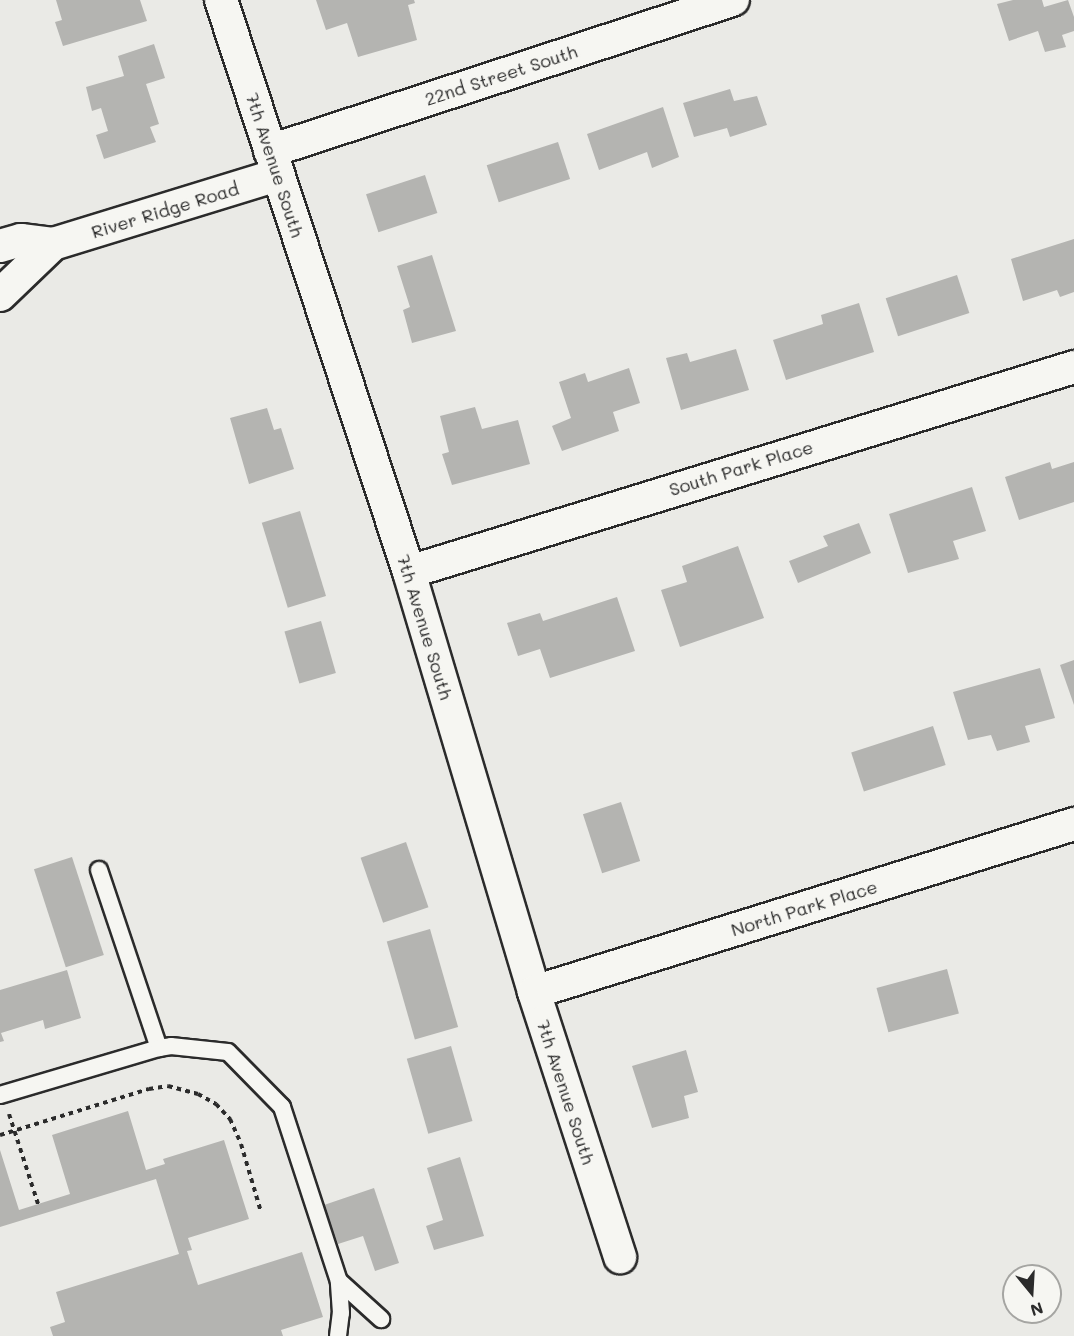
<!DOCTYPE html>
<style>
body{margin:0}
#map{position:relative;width:1074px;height:1336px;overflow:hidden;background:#eaeae6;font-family:Mali,sans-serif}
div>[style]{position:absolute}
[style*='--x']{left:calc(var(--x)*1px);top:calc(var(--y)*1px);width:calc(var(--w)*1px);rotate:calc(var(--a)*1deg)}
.building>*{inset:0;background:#b4b4b1;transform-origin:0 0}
.path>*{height:4px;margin-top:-2px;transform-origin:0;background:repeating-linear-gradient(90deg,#2b2b2b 0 4.5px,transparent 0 9px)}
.roads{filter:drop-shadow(2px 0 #2b2b2b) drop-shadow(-2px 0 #2b2b2b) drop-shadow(0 2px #2b2b2b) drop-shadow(0 -2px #2b2b2b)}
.lane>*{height:16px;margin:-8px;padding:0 8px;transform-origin:8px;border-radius:8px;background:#f6f6f2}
.street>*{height:32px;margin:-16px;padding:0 16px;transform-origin:16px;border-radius:16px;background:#f6f6f2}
span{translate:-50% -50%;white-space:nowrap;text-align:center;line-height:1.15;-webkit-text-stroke:4.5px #f6f6f2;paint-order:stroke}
.street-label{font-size:18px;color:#2b2b2b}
.north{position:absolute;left:1002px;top:1264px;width:60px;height:60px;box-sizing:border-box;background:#f6f6f2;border:2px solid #a5a5a2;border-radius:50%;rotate:162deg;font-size:16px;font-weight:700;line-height:24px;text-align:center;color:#2b2b2b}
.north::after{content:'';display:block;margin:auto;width:21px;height:27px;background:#2b2b2b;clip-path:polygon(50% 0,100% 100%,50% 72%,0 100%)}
</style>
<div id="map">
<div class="building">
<i style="clip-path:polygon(56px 0,140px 0,147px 21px,63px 46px,55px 22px,62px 20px)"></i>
<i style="clip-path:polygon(316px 0,414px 0,415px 3px,408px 5px,417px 40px,358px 57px,347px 23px,326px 30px)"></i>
<i style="clip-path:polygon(1013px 0,1042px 0,1044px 7px,1068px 0,1074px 17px,1074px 31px,1062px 35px,1066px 47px,1045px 52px,1038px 31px,1009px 41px,997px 4px)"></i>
<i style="clip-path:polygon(154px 44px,165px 78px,146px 84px,159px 124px,150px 127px,156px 142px,104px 159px,96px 135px,108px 131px,101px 108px,92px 111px,86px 87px,124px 76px,118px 56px)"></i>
<i style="clip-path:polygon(730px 89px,734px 101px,757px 96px,767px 125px,730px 137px,727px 128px,694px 137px,683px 103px)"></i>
<i style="clip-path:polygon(663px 107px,679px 157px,652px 168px,647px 152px,599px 170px,587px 134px)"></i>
<i style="left:558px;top:142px;width:39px;height:75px;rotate:72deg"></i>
<i style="left:425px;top:175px;width:40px;height:62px;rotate:72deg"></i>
<i style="clip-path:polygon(1074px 239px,1074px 292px,1060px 297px,1057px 290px,1023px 301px,1011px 259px)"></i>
<i style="clip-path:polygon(432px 255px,456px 331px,412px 343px,403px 310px,410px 307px,397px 266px)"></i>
<i style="left:957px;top:275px;width:40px;height:75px;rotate:72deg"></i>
<i style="clip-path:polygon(859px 303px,874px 352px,786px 380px,773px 340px,823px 324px,821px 315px)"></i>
<i style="clip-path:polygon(736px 349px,749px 390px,681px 410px,666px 358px,687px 353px,690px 362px)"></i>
<i style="clip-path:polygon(629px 368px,640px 403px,613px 412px,619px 431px,562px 451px,552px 426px,571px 418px,559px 382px,585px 373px,588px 382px)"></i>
<i style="clip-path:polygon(475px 407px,482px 429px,518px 420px,530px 464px,452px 485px,442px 454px,449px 452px,440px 416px)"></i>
<i style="clip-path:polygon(267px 408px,274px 430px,281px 428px,294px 469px,249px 484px,230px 418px)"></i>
<i style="clip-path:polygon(1050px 462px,1052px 469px,1074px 462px,1074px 502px,1019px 520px,1005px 477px)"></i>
<i style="clip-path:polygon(972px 487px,986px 531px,953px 541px,959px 559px,908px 573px,889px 514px)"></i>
<i style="left:300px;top:511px;width:89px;height:40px;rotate:73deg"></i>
<i style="clip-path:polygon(859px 523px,871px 553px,798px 583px,789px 561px,828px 546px,823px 536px)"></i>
<i style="clip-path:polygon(738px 546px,764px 618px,680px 647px,661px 590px,687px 582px,682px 566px)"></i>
<i style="clip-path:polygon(617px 597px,635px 651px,550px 678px,540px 649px,518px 656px,507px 623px,540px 613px,543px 621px)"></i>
<i style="left:321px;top:621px;width:54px;height:38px;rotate:74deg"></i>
<i style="clip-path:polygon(1074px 660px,1074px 705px,1060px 665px)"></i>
<i style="clip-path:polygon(1040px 668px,1055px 718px,1025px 726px,1030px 742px,997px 751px,991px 735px,968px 740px,953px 692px)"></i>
<i style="left:933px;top:726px;width:41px;height:86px;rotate:72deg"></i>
<i style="left:621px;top:802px;width:62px;height:40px;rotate:72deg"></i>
<i style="left:406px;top:842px;width:69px;height:48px;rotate:71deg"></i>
<i style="left:72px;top:857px;width:103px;height:40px;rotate:72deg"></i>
<i style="left:430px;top:929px;width:102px;height:45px;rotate:74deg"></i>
<i style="left:947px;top:969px;width:46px;height:73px;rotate:75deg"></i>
<i style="clip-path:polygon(67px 970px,81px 1018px,45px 1029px,43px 1020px,1px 1033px,4px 1041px,0 1042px,0 990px)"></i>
<i style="left:451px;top:1046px;width:78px;height:46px;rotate:74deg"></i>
<i style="clip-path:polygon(686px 1050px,698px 1092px,684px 1096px,689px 1118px,652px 1128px,632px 1066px)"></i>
<i style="clip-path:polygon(128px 1111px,146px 1170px,165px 1164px,163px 1159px,224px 1140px,249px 1219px,188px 1238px,192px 1250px,187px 1251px,198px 1285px,302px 1252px,323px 1317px,281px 1330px,283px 1336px,53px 1336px,50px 1327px,65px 1322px,56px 1292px,179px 1254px,156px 1179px,0 1227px,0 1150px,19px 1210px,70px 1194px,52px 1135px)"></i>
<i style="clip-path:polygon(460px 1157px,484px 1236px,434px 1250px,426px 1226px,443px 1220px,427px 1168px)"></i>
<i style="clip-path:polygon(374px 1188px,399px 1263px,375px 1271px,363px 1236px,338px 1244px,324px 1205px)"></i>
</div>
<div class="path">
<i style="--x:9;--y:1114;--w:95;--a:72.1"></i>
<i style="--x:0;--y:1135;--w:156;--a:-17.2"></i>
<i style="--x:149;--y:1089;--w:19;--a:-9"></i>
<i style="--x:168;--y:1086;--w:31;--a:15"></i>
<i style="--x:198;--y:1094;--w:21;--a:29"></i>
<i style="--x:216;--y:1104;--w:21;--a:47"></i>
<i style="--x:230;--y:1119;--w:27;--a:66"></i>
<i style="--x:241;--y:1144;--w:71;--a:73.6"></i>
</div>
<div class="roads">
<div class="lane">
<i style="--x:99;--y:870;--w:188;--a:71.4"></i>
<i style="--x:0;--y:1095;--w:166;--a:-16.5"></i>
<i style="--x:159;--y:1048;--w:12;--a:-9"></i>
<i style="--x:171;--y:1046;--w:57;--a:6"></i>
<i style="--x:228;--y:1052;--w:77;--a:45.5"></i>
<i style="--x:282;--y:1107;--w:183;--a:71.9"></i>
<i style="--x:339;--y:1281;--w:57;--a:42.1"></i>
<i style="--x:338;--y:1336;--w:23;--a:-83"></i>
<i style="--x:341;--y:1313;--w:32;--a:-94"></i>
</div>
<div class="street">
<i style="--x:221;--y:0;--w:602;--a:71.81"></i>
<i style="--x:409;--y:572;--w:438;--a:73.4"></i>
<i style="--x:534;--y:992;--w:279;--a:72"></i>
<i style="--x:270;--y:151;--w:487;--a:-18.1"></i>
<i style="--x:0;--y:246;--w:22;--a:-16"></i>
<i style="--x:21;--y:240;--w:32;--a:7"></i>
<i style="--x:53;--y:244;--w:234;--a:-17.1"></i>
<i style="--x:0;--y:295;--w:74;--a:-43.9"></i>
<i style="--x:409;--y:572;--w:696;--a:-17.13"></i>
<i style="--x:534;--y:992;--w:566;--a:-17.28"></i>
</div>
</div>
<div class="street-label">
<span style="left:501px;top:75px;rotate:-18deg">22nd Street South</span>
<span style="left:275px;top:165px;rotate:72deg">7th Avenue South</span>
<span style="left:165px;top:210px;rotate:-17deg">River Ridge Road</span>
<span style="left:741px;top:468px;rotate:-17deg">South Park Place</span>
<span style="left:425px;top:627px;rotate:73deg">7th Avenue South</span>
<span style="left:804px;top:908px;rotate:-17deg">North Park Place</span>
<span style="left:566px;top:1092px;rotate:72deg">7th Avenue South</span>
</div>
<div class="north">N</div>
</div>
